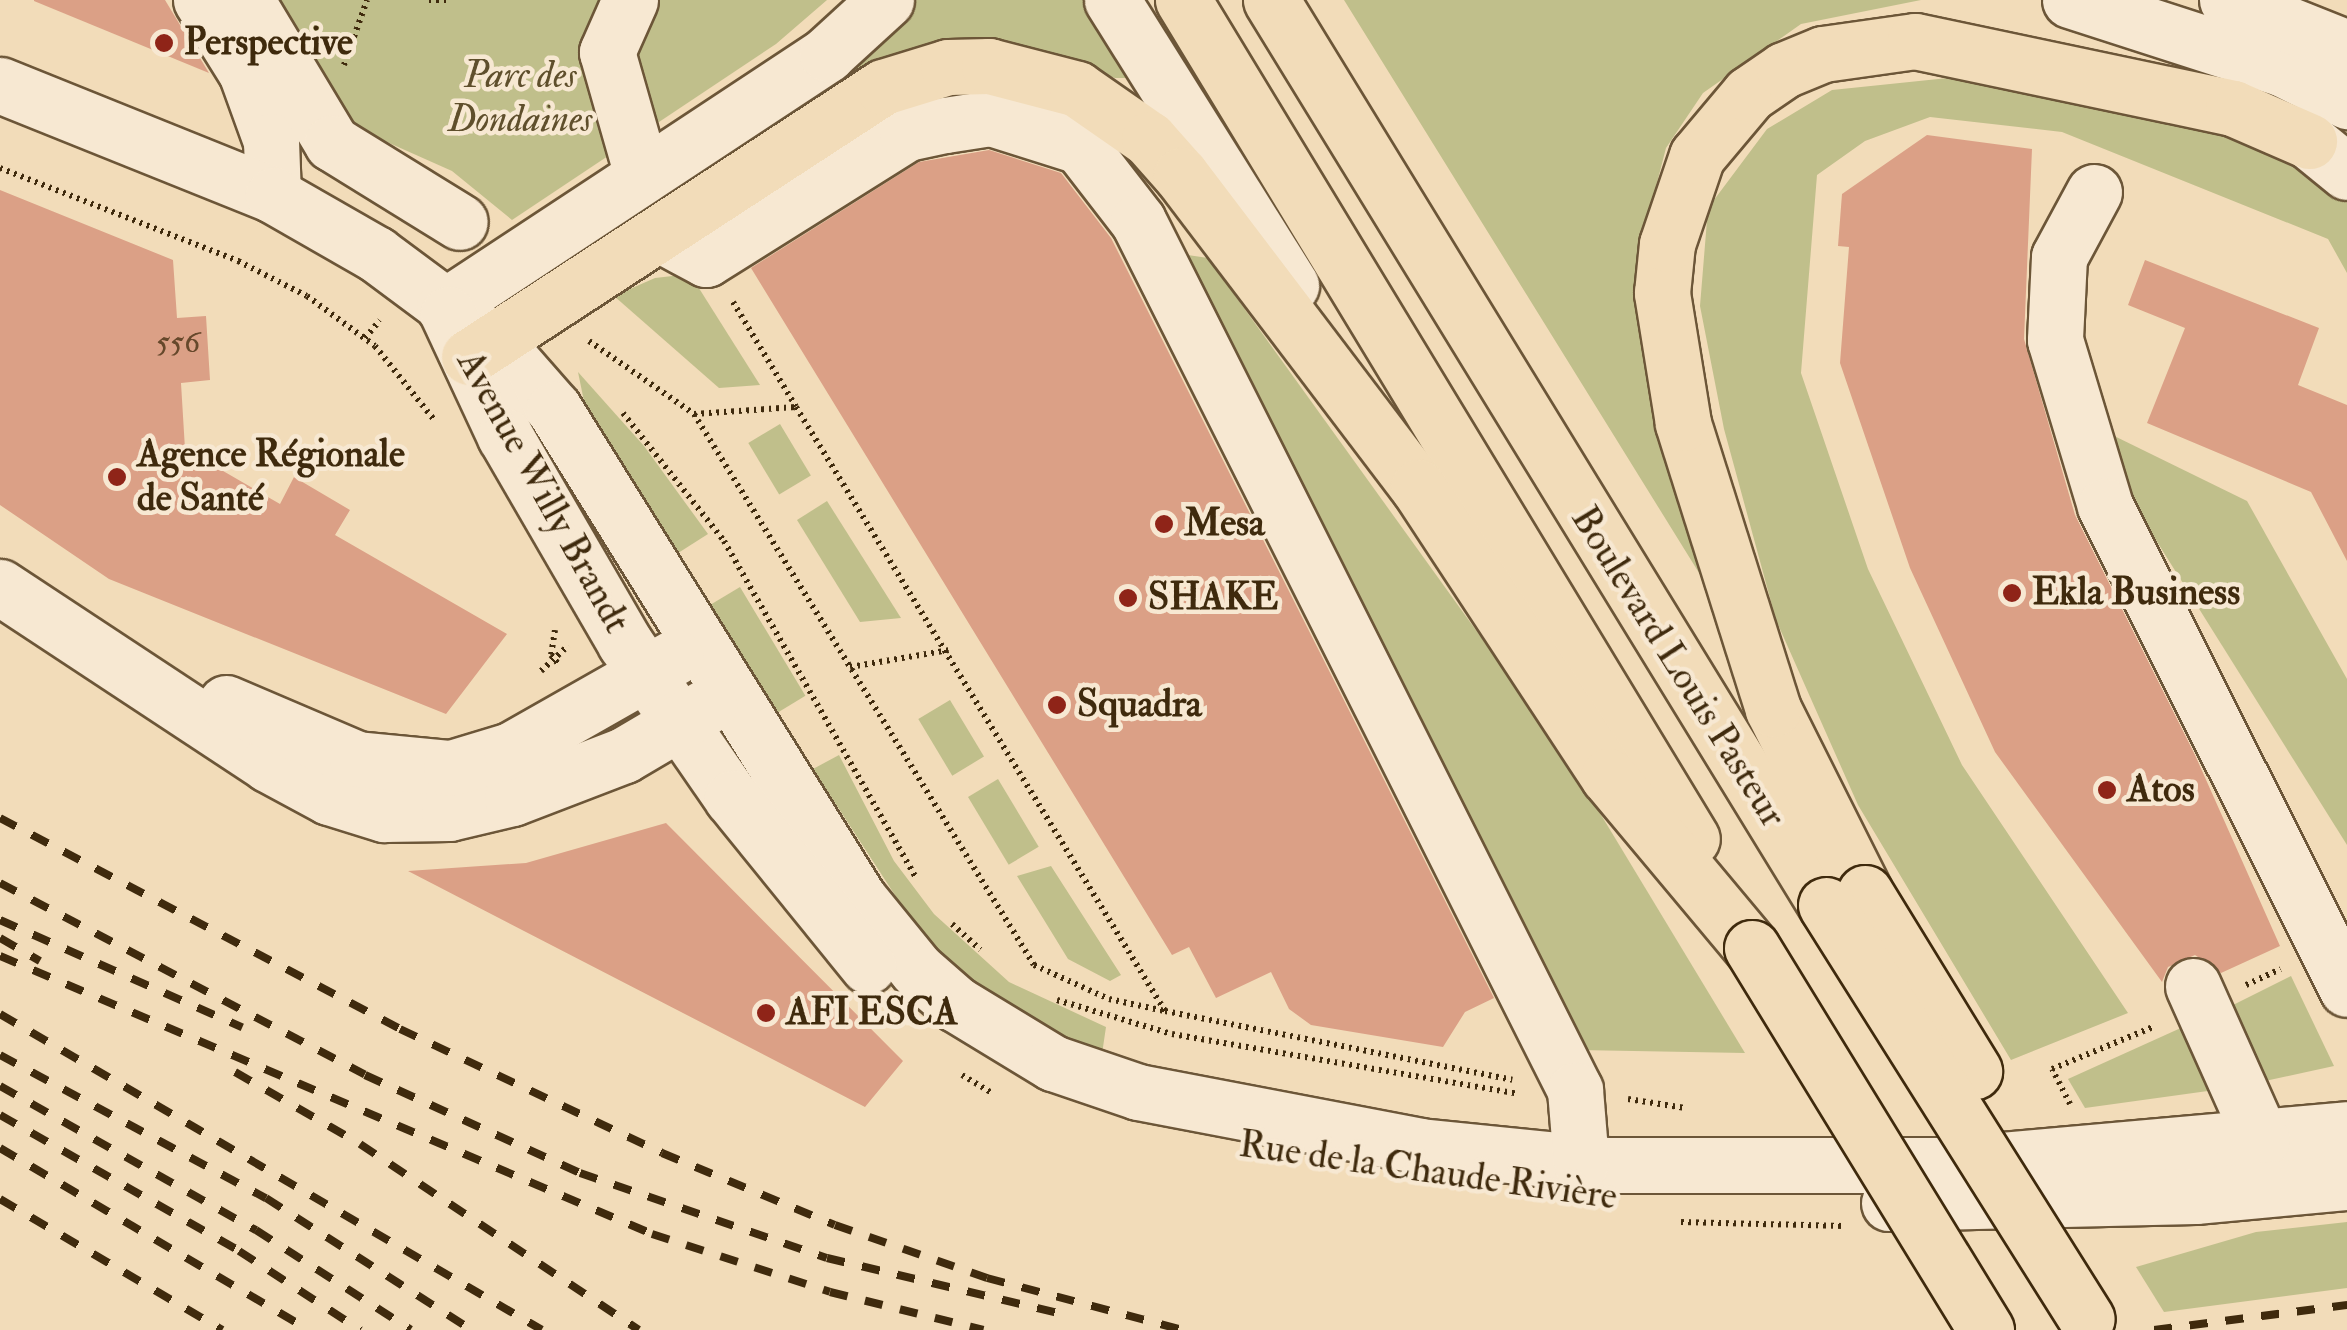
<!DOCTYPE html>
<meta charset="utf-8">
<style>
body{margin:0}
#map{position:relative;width:2347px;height:1330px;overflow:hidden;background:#f2dcb9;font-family:"IM FELL Double Pica",serif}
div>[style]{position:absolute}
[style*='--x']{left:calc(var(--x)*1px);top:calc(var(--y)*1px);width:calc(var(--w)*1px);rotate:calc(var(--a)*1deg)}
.green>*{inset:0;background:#c0bf8b;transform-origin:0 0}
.building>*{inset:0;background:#dba086}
.path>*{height:6px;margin-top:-3px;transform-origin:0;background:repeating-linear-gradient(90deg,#3f2a0d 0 2.5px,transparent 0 7.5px)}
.roads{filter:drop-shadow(2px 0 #6c5638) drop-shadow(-2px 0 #6c5638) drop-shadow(0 2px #6c5638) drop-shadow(0 -2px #6c5638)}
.minor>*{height:55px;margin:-27.5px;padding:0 27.5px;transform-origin:27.5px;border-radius:27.5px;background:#f7e8d2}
.highway>*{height:55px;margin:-27.5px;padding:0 27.5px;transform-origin:27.5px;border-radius:27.5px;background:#f2dcb9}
.rail>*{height:8px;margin-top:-4px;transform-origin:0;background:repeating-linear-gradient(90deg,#3f2a0d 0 18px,transparent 0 36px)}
.bridges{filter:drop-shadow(2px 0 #3f2a0d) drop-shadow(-2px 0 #3f2a0d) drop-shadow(0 2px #3f2a0d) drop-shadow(0 -2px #3f2a0d)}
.highway-bridge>*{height:55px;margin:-27.5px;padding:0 27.5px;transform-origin:27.5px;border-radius:27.5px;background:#f2dcb9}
.dots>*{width:28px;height:28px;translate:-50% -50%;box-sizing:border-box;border:5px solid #f7e8d2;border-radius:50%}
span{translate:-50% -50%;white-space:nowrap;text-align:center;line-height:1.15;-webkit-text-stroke:9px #f7e8d2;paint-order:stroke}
.number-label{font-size:32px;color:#66482b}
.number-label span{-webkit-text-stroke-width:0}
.poi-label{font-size:38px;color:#3f2a0d;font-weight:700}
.left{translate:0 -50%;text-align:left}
.park-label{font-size:38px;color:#5f4f2c;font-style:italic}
.street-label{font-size:38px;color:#3f2a0d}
</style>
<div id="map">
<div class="green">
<i style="clip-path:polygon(263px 0,827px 0,776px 44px,512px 220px,452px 171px,333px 118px)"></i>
<i style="clip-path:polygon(917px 0,1087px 0,1134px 78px,1115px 78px,1037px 50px,605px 241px,597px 230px)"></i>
<i style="clip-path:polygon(1344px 0,1921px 0,1801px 24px,1703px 93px,1666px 148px,1638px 256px,1643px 329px,1709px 589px)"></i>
<i style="clip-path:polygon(1948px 78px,2174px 122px,2279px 150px,2321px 175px,2347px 203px,2347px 273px,2328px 239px,2062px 132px,1930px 117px,1865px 141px,1817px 175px,1801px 373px,1868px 569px,1962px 765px,2128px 1013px,2011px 1060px,1858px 805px,1776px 620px,1724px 429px,1700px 306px,1708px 208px,1767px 129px,1832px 90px)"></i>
<i style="clip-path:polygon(1181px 254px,1208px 258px,1560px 747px,1745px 1053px,1578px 1050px)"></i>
<i style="clip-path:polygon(690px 274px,760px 385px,719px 388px,614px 296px,655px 278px)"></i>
<i style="clip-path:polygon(578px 372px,644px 446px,708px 534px,675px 555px,586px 411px)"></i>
<i style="left:780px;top:424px;width:60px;height:37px;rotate:59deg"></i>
<i style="clip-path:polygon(2100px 429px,2247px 501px,2347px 679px,2347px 845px,2144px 521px)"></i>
<i style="clip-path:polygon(827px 501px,901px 618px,860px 622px,797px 520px)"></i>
<i style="left:740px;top:587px;width:127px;height:36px;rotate:59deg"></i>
<i style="left:950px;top:700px;width:66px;height:37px;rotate:59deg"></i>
<i style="clip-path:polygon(839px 755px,894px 861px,934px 914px,1009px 982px,1106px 1027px,1102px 1054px,1027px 1022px,959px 972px,917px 929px,813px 769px)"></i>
<i style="left:998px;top:779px;width:79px;height:35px;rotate:59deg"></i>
<i style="clip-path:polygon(1051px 866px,1103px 947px,1121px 975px,1110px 981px,1068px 959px,1017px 876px)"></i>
<i style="clip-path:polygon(2291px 976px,2334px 1066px,2265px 1081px,2231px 1006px)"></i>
<i style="clip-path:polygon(2183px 1027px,2215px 1090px,2085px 1108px,2068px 1079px)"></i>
<i style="clip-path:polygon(2347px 1222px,2347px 1288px,2164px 1312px,2136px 1267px,2256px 1232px)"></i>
</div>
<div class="building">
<i style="clip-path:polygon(34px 0,165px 0,209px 73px,34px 1px)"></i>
<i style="clip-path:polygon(1927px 135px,2032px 149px,2024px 339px,2075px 515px,2195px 755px,2280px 946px,2221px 973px,2195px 955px,2168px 967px,2162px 982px,1995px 752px,1910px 568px,1840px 363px,1849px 247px,1838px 246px,1842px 194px)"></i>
<i style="clip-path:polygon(989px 150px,1061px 173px,1111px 238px,1494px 998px,1465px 1012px,1443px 1047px,1311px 1025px,1289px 1009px,1271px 972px,1216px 998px,1189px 947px,1172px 955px,751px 268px,919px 162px)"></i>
<i style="clip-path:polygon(0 190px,173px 260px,177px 318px,206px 316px,210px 380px,181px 383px,185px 449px,280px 504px,294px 477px,350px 510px,335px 535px,507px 634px,446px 714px,109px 579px,0 505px)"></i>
<i style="clip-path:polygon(2145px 260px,2319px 328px,2298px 385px,2347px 405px,2347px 561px,2311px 492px,2147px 423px,2185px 328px,2128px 305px)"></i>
<i style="clip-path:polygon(666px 823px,903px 1061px,865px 1107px,408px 871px,526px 863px)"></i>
</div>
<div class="path">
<i style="--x:429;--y:0;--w:20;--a:0"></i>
<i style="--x:344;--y:65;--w:69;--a:-70.5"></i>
<i style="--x:0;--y:168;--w:256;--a:21.3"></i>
<i style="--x:238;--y:261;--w:77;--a:26.9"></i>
<i style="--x:307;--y:296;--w:84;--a:36.3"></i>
<i style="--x:375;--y:346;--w:96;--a:51.3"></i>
<i style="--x:733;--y:302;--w:122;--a:59"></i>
<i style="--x:365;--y:338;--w:23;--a:-50"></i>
<i style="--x:589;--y:341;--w:128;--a:34.8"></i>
<i style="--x:694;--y:414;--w:102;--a:-3.9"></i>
<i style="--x:796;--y:407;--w:708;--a:58.58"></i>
<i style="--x:1165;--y:1011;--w:354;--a:11.2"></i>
<i style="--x:623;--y:413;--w:163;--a:51.7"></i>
<i style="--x:724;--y:541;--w:389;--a:60.3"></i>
<i style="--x:694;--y:414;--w:647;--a:58.32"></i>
<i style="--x:1034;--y:965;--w:82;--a:24.4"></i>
<i style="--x:1109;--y:999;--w:57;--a:12.1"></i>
<i style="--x:555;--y:630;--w:25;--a:99"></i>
<i style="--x:551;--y:655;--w:13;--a:51"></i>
<i style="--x:850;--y:667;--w:100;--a:-9.7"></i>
<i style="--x:541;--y:671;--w:37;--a:-43"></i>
<i style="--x:952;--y:924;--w:38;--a:42"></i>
<i style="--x:2246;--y:985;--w:38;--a:-25"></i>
<i style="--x:1057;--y:1000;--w:120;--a:16.5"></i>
<i style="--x:1172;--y:1034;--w:352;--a:9.8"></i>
<i style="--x:962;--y:1075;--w:33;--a:31"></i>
<i style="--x:1628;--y:1099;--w:58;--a:9"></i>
<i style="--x:2070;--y:1104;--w:39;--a:-117"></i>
<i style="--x:2052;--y:1069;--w:109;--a:-22.6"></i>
<i style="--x:1681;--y:1222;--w:162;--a:1.4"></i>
</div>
<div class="roads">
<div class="minor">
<i style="--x:201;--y:0;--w:85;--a:58"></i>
<i style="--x:246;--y:72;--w:73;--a:70.1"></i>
<i style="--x:271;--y:141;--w:54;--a:87.9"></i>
<i style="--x:246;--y:0;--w:167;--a:59"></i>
<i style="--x:332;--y:143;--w:150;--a:31.7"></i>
<i style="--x:630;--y:0;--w:57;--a:113.9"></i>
<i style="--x:607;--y:52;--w:128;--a:74.1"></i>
<i style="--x:1112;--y:0;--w:337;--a:57.9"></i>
<i style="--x:2070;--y:0;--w:224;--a:17.9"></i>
<i style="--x:2283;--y:69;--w:72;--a:26.6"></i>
<i style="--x:2227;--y:0;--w:129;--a:21.8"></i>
<i style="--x:0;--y:85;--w:294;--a:21.9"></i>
<i style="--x:273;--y:195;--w:119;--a:29.8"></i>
<i style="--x:376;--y:254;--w:149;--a:36.6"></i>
<i style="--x:496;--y:343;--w:88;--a:48.7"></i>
<i style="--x:554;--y:409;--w:577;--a:58.1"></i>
<i style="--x:859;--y:899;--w:92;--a:50.8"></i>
<i style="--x:917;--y:970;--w:52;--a:41.1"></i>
<i style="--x:956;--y:1004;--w:114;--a:31.3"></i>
<i style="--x:1053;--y:1063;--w:90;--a:18.8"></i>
<i style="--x:1138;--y:1092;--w:287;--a:10.8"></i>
<i style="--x:1420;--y:1146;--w:189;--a:5.8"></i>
<i style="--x:1608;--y:1165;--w:338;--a:0"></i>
<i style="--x:1946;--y:1165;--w:403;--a:-5.1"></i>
<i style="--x:2309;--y:141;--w:49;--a:39.2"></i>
<i style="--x:2094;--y:192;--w:74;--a:118.3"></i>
<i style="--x:2059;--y:257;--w:83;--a:92.8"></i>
<i style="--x:2055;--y:340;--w:173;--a:73.2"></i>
<i style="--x:2105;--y:506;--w:540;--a:63.39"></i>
<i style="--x:661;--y:235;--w:51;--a:28.1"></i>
<i style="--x:706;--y:259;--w:237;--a:-32.1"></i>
<i style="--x:907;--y:133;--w:39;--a:-12"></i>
<i style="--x:945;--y:125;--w:47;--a:-8.7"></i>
<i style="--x:991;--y:118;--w:93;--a:17.5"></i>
<i style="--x:1080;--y:146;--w:95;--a:52.3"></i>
<i style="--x:1138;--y:221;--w:973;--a:63.3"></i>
<i style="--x:1575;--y:1090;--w:73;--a:85.3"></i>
<i style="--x:444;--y:307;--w:459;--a:-33.4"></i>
<i style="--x:827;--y:54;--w:80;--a:-42.5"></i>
<i style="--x:448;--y:314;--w:135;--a:65"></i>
<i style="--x:505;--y:436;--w:239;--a:59.9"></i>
<i style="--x:625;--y:643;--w:188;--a:55.4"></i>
<i style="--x:732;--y:798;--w:216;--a:51"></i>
<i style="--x:0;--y:587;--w:321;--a:33.4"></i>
<i style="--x:268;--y:764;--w:69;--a:28.4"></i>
<i style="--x:329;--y:797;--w:58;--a:17.2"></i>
<i style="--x:384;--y:814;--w:65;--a:-0.9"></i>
<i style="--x:449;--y:813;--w:65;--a:-13.4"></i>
<i style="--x:512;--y:798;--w:120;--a:-21"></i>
<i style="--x:624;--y:755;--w:99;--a:-30.5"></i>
<i style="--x:226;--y:703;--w:142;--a:23.1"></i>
<i style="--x:357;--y:759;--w:94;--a:5.5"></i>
<i style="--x:451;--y:768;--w:63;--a:-16.7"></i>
<i style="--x:511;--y:750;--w:189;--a:-29.6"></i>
<i style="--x:2193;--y:986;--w:169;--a:65.9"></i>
<i style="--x:2262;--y:1140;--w:33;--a:129"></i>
<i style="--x:1889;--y:1203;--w:306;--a:-1.3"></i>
<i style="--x:2195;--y:1196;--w:153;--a:-5.3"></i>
</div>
<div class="highway">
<i style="--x:1183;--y:0;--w:981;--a:58.76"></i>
<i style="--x:1271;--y:0;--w:1062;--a:58.48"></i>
<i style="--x:469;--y:357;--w:494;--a:-33.1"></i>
<i style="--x:883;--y:87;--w:68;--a:-17.1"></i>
<i style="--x:948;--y:67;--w:41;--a:-1.4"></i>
<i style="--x:989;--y:66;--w:91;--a:14.6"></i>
<i style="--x:1077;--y:89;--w:88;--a:34.8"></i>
<i style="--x:1149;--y:139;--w:48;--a:48.4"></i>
<i style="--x:1181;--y:175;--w:392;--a:52.8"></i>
<i style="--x:1418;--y:487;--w:346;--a:56.7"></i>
<i style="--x:1608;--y:776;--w:224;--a:50.1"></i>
<i style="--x:1865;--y:893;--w:206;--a:-116.6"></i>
<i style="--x:1773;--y:709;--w:300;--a:-107.5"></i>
<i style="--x:1683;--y:423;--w:132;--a:-99.2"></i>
<i style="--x:1662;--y:293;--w:49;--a:-84.2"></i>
<i style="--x:1667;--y:244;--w:93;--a:-71.2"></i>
<i style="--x:1697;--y:156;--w:81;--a:-50"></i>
<i style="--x:1749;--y:94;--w:42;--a:-34.4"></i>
<i style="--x:1784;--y:70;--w:42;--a:-22.3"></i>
<i style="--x:1823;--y:54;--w:93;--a:-8"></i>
<i style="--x:1915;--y:41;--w:325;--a:11.9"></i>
<i style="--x:2233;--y:108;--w:83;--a:23.5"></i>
</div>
</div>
<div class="rail">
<i style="--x:0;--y:818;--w:452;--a:27.8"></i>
<i style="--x:400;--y:1029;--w:290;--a:25.3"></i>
<i style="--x:662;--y:1153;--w:187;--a:22.6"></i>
<i style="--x:835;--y:1225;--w:161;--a:19.2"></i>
<i style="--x:987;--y:1278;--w:202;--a:14.9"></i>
<i style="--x:0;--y:883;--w:412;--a:27.7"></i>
<i style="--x:365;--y:1075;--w:236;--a:24.5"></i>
<i style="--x:580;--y:1173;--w:261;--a:19"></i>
<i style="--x:827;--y:1258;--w:250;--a:13.4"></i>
<i style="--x:0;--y:920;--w:265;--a:23.9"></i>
<i style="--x:0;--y:938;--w:46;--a:29.9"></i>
<i style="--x:0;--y:956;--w:709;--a:23.09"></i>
<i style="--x:652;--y:1234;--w:187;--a:18"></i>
<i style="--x:830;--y:1292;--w:158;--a:13.9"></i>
<i style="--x:0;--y:1014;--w:627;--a:30.24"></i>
<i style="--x:0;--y:1055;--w:302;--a:28.3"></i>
<i style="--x:266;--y:1198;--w:245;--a:32.7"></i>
<i style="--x:235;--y:1072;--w:144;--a:29.9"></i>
<i style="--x:360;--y:1144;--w:335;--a:33.7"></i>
<i style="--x:0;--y:1086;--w:294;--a:29.4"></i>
<i style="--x:256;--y:1230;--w:184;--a:32.8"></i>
<i style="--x:0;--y:1115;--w:275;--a:29.6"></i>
<i style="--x:239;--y:1251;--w:145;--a:33.1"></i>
<i style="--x:0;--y:1148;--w:359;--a:30.5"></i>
<i style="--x:0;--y:1199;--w:258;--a:30.5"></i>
<i style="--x:2154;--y:1330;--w:195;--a:-7.4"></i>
</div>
<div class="bridges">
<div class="highway-bridge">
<i style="--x:1865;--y:893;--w:209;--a:58.5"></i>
<i style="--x:1826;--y:905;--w:489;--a:57.8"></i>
<i style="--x:1752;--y:948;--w:448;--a:58.5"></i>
</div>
</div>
<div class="dots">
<i style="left:164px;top:43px;background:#8f2418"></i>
<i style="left:117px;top:477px;background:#8f2418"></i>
<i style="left:1164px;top:524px;background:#8f2418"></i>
<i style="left:2012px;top:593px;background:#8f2418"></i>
<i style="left:1128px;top:598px;background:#8f2418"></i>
<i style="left:1057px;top:705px;background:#8f2418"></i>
<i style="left:2107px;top:790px;background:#8f2418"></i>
<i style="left:766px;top:1013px;background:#8f2418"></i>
</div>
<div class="number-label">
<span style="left:178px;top:342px">556</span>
</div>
<div class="poi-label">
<span class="left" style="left:184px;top:43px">Perspective</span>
<span class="left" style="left:137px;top:477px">Agence Régionale<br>de Santé</span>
<span class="left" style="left:1184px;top:524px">Mesa</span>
<span class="left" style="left:2032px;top:593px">Ekla Business</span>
<span class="left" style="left:1148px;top:598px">SHAKE</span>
<span class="left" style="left:1077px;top:705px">Squadra</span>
<span class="left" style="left:2127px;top:790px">Atos</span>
<span class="left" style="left:786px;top:1013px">AFI ESCA</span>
</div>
<div class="park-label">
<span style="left:520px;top:98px">Parc des<br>Dondaines</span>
</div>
<div class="street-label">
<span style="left:543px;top:492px;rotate:61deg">Avenue Willy Brandt</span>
<span style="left:1678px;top:667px;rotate:58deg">Boulevard Louis Pasteur</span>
<span style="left:1428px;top:1171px;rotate:8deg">Rue de la Chaude Rivière</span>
</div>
</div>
